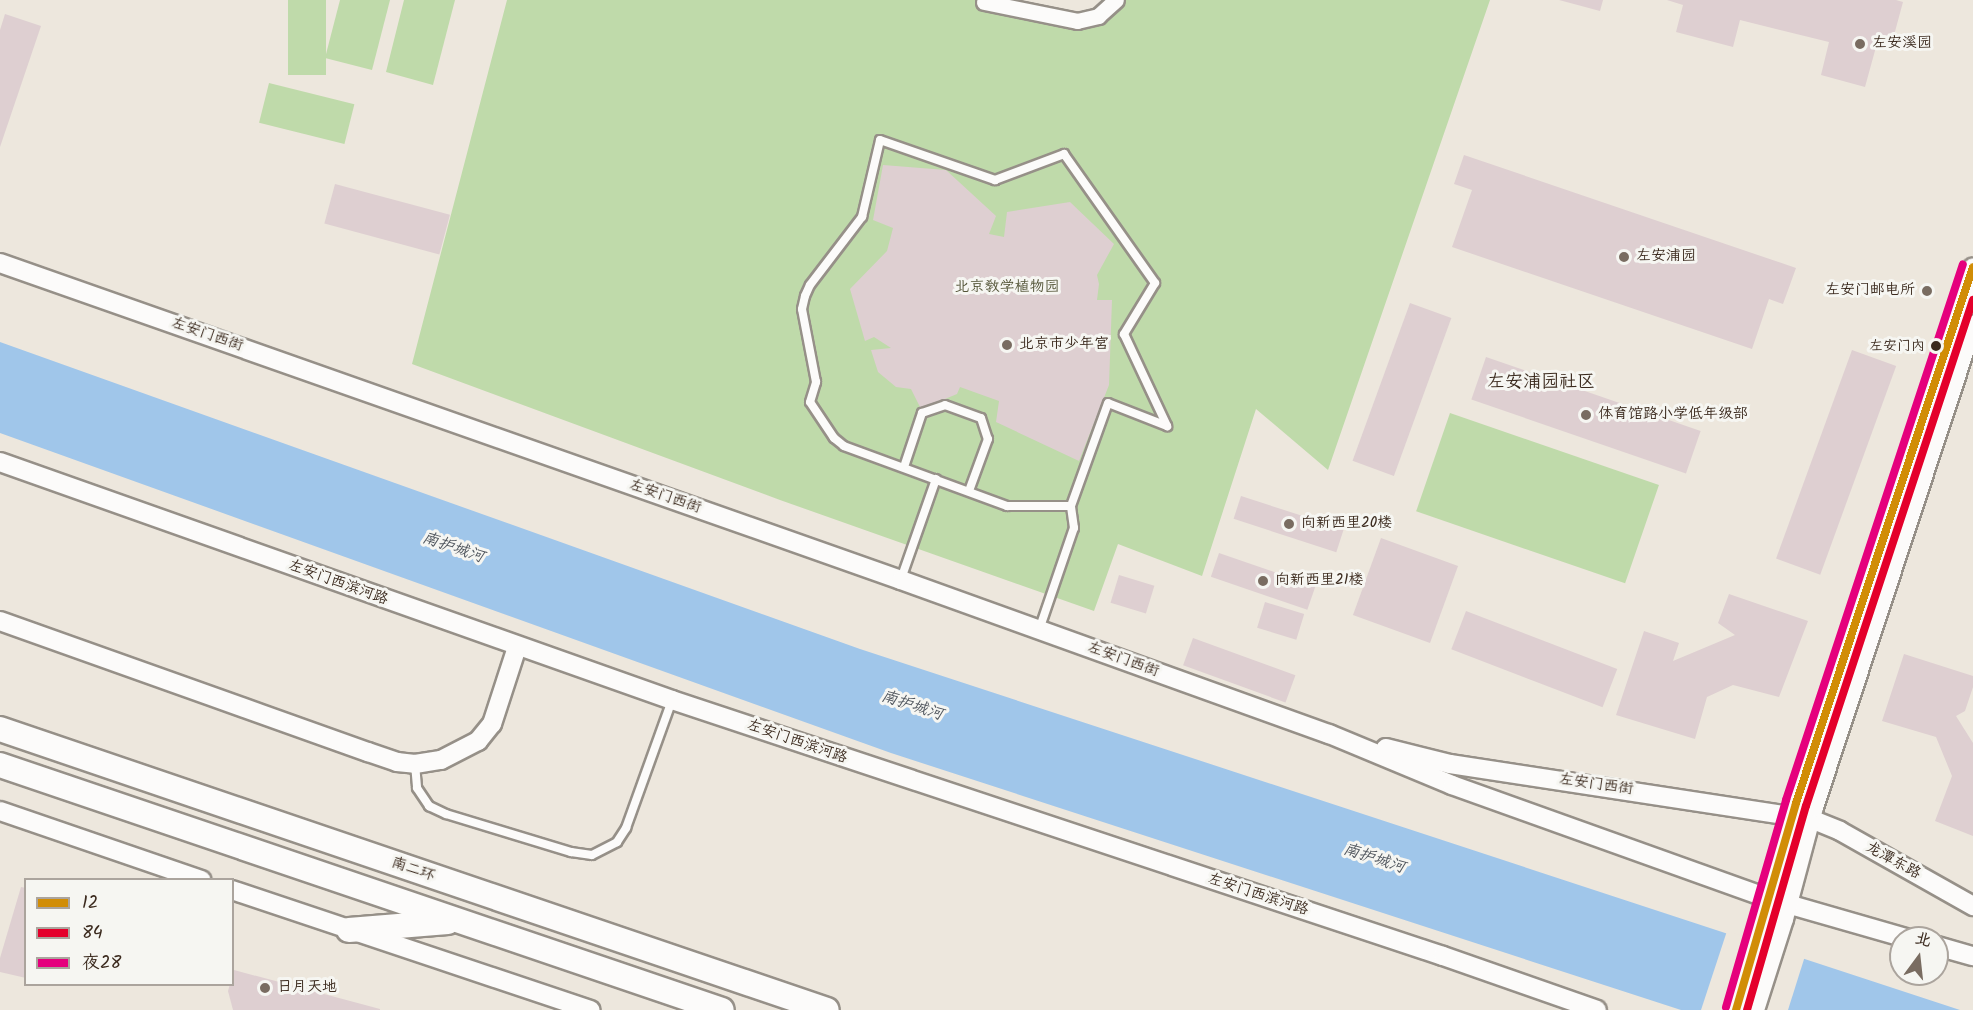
<!DOCTYPE html>
<meta charset="utf-8">
<style>
body{margin:0}
#map{position:relative;width:1973px;height:1010px;overflow:hidden;background:#ede7dd;font-family:Kalam,"LXGW WenKai TC",sans-serif}
div>[style]{position:absolute}
[style*='--x']{left:calc(var(--x)*1px);top:calc(var(--y)*1px);width:calc(var(--w)*1px);rotate:calc(var(--a)*1deg)}
.green>*{inset:0;background:#bfdaaa;transform-origin:0 0}
.water>*{inset:0;background:#a0c6ea}
.pier>*{inset:0;background:#ede7dd}
.building>*{inset:0;background:#decfd1;transform-origin:0 0}
.roads{filter:drop-shadow(2px 0 #969088) drop-shadow(-2px 0 #969088) drop-shadow(0 2px #969088) drop-shadow(0 -2px #969088)}
.service>*{height:8px;margin:-4px;padding:0 4px;transform-origin:4px;border-radius:4px;background:#fcfbfa}
.minor>*{height:15px;margin:-7.5px;padding:0 7.5px;transform-origin:7.5px;border-radius:7.5px;background:#fcfbfa}
.tertiary>*{height:18px;margin:-9px;padding:0 9px;transform-origin:9px;border-radius:9px;background:#fcfbfa}
.trunk>*{height:24px;margin:-12px;padding:0 12px;transform-origin:12px;border-radius:12px;background:#fcfbfa}
.bus-1>*{height:8px;margin:-4px;padding:0 4px;transform-origin:4px;border-radius:4px;background:#d18d06}
.bus-2>*{height:8px;margin:-4px;padding:0 4px;transform-origin:4px;border-radius:4px;background:#e4002b}
.bus-3>*{height:8px;margin:-4px;padding:0 4px;transform-origin:4px;border-radius:4px;background:#e5007d}
.dots>*{width:16px;height:16px;translate:-50% -50%;box-sizing:border-box;border:3px solid #f6f6f2;border-radius:50%}
span{translate:-50% -50%;white-space:nowrap;text-align:center;line-height:1.15;-webkit-text-stroke:6px #f6f6f2;paint-order:stroke}
.bus-label{font-size:14px;color:#3b2a1e}
.right{translate:-100% -50%;text-align:right}
.poi-label{font-size:15px;color:#3b2a1e}
.left{translate:0 -50%;text-align:left}
.park-label{font-size:15px;color:#535437}
.street-label{font-size:15px;color:#3b2a1e}
.water-label{font-size:16px;color:#4f555d;font-style:italic}
.quarter-label{font-size:18px;color:#3b2a1e}
.legend{position:absolute;left:24px;top:878px;width:210px;height:108px;box-sizing:border-box;background:#f6f6f2;border:2px solid #aba49d;margin:0;padding:8px 10px;list-style:none;font-size:18px;color:#3b2a1e}
.legend li{display:flex;align-items:center;gap:12px;height:30px}
.legend b{width:30px;border:2px solid #aba49d}
.north{position:absolute;left:1889px;top:926px;width:60px;height:60px;box-sizing:border-box;background:#f6f6f2;border:2px solid #aba49d;border-radius:50%;rotate:15deg;font-size:16px;font-weight:700;line-height:24px;text-align:center;color:#3b2a1e}
.north::after{content:'';display:block;margin:auto;width:21px;height:27px;background:#796c61;clip-path:polygon(50% 0,100% 100%,50% 72%,0 100%)}
</style>
<div id="map">
<div class="green">
<i style="left:288px;top:0;width:38px;height:75px"></i>
<i style="clip-path:polygon(340px 0,390px 0,372px 70px,325px 58px)"></i>
<i style="clip-path:polygon(404px 0,455px 0,433px 85px,386px 72px)"></i>
<i style="clip-path:polygon(507px 0,1000px 0,1089px 25px,1109px 17px,1126px 0,1490px 0,1328px 470px,1256px 409px,1202px 576px,1118px 544px,1094px 611px,780px 500px,412px 364px)"></i>
<i style="left:269px;top:83px;width:88px;height:41px;rotate:14deg"></i>
<i style="left:1450px;top:413px;width:221px;height:104px;rotate:19deg"></i>
</div>
<div class="water">
<i style="clip-path:polygon(0 342px,860px 649px,1960px 1010px,1681px 1010px,891px 753px,0 433px)"></i>
</div>
<div class="pier">
<i style="clip-path:polygon(1727px 931px,1805px 956px,1788px 1010px,1701px 1010px)"></i>
</div>
<div class="building">
<i style="clip-path:polygon(1559px 0,1603px 0,1600px 11px)"></i>
<i style="clip-path:polygon(1667px 0,1896px 0,1903px 2px,1890px 50px,1876px 47px,1865px 87px,1821px 75px,1829px 42px,1740px 20px,1733px 47px,1676px 32px,1683px 5px)"></i>
<i style="clip-path:polygon(5px 14px,41px 26px,0 147px,0 30px)"></i>
<i style="clip-path:polygon(1464px 155px,1796px 268px,1783px 304px,1769px 299px,1752px 349px,1452px 247px,1472px 190px,1454px 184px)"></i>
<i style="clip-path:polygon(883px 165px,946px 170px,996px 216px,989px 234px,1004px 237px,1007px 212px,1070px 202px,1114px 244px,1097px 275px,1099px 284px,1097px 300px,1112px 300px,1109px 385px,1079px 461px,996px 422px,999px 401px,960px 387px,957px 394px,921px 409px,911px 389px,896px 387px,878px 372px,871px 350px,891px 348px,874px 337px,865px 341px,850px 289px,887px 251px,893px 228px,873px 220px)"></i>
<i style="left:335px;top:184px;width:119px;height:41px;rotate:15deg"></i>
<i style="left:1410px;top:303px;width:44px;height:168px;rotate:20deg"></i>
<i style="left:1852px;top:350px;width:47px;height:222px;rotate:20deg"></i>
<i style="left:1486px;top:357px;width:227px;height:45px;rotate:19deg"></i>
<i style="left:1241px;top:496px;width:108px;height:24px;rotate:18deg"></i>
<i style="left:1381px;top:538px;width:82px;height:82px;rotate:20deg"></i>
<i style="left:1219px;top:553px;width:102px;height:25px;rotate:19deg"></i>
<i style="left:1119px;top:575px;width:37px;height:29px;rotate:17deg"></i>
<i style="clip-path:polygon(1729px 594px,1808px 621px,1779px 697px,1733px 685px,1707px 697px,1695px 739px,1616px 715px,1644px 631px,1679px 643px,1673px 661px,1735px 635px,1718px 623px)"></i>
<i style="left:1265px;top:602px;width:41px;height:27px;rotate:17deg"></i>
<i style="left:1466px;top:611px;width:162px;height:41px;rotate:21deg"></i>
<i style="left:1193px;top:638px;width:109px;height:29px;rotate:20deg"></i>
<i style="clip-path:polygon(1904px 654px,1973px 676px,1973px 687px,1965px 711px,1956px 716px,1973px 743px,1973px 836px,1935px 821px,1952px 776px,1936px 737px,1882px 721px)"></i>
<i style="clip-path:polygon(21px 887px,26px 888px,26px 978px,0 972px,0 958px)"></i>
<i style="clip-path:polygon(234px 970px,380px 1009px,380px 1010px,233px 1010px,228px 991px)"></i>
</div>
<div class="roads">
<div class="service">
<i style="--x:880;--y:140;--w:122;--a:19.2"></i>
<i style="--x:995;--y:180;--w:74;--a:-20.6"></i>
<i style="--x:1064;--y:154;--w:158;--a:54.8"></i>
<i style="--x:1155;--y:283;--w:60;--a:121.3"></i>
<i style="--x:1124;--y:334;--w:102;--a:64.9"></i>
<i style="--x:1167;--y:426;--w:63;--a:-158.7"></i>
<i style="--x:1108;--y:403;--w:109;--a:109.8"></i>
<i style="--x:1071;--y:506;--w:64;--a:180"></i>
<i style="--x:1007;--y:506;--w:174;--a:-159.8"></i>
<i style="--x:844;--y:446;--w:13;--a:-141"></i>
<i style="--x:834;--y:438;--w:43;--a:-123.7"></i>
<i style="--x:810;--y:402;--w:21;--a:-73"></i>
<i style="--x:816;--y:382;--w:74;--a:-100.9"></i>
<i style="--x:802;--y:309;--w:13;--a:-77"></i>
<i style="--x:805;--y:296;--w:12;--a:-66"></i>
<i style="--x:810;--y:285;--w:86;--a:-52.6"></i>
<i style="--x:862;--y:217;--w:79;--a:-76.8"></i>
<i style="--x:904;--y:467;--w:57;--a:-71.6"></i>
<i style="--x:922;--y:413;--w:24;--a:-19"></i>
<i style="--x:945;--y:405;--w:38;--a:20"></i>
<i style="--x:981;--y:418;--w:22;--a:72"></i>
<i style="--x:988;--y:439;--w:55;--a:110.1"></i>
<i style="--x:901;--y:579;--w:106;--a:-70.7"></i>
<i style="--x:1039;--y:630;--w:108;--a:-71.1"></i>
<i style="--x:1074;--y:528;--w:22;--a:-98"></i>
<i style="--x:415;--y:764;--w:24;--a:85"></i>
<i style="--x:417;--y:788;--w:22;--a:56"></i>
<i style="--x:429;--y:806;--w:19;--a:25"></i>
<i style="--x:446;--y:814;--w:131;--a:16.9"></i>
<i style="--x:571;--y:852;--w:21;--a:8"></i>
<i style="--x:592;--y:855;--w:28;--a:-27"></i>
<i style="--x:617;--y:842;--w:17;--a:-57"></i>
<i style="--x:626;--y:828;--w:136;--a:-70.2"></i>
</div>
<div class="minor">
<i style="--x:984;--y:2;--w:95;--a:11.5"></i>
<i style="--x:1077;--y:21;--w:22;--a:-13"></i>
<i style="--x:1098;--y:16;--w:24;--a:-42"></i>
</div>
<div class="tertiary">
<i style="--x:0;--y:263;--w:955;--a:19.38"></i>
<i style="--x:901;--y:580;--w:455;--a:19.8"></i>
<i style="--x:1329;--y:734;--w:133;--a:22.5"></i>
<i style="--x:1452;--y:785;--w:338;--a:19.7"></i>
<i style="--x:1770;--y:899;--w:141;--a:16"></i>
<i style="--x:0;--y:462;--w:713;--a:19.5"></i>
<i style="--x:672;--y:700;--w:812;--a:18.37"></i>
<i style="--x:1443;--y:956;--w:163;--a:19.3"></i>
<i style="--x:0;--y:621;--w:391;--a:19.6"></i>
<i style="--x:368;--y:752;--w:31;--a:19"></i>
<i style="--x:397;--y:762;--w:18;--a:6"></i>
<i style="--x:415;--y:764;--w:26;--a:-9"></i>
<i style="--x:441;--y:760;--w:42;--a:-27.2"></i>
<i style="--x:478;--y:741;--w:22;--a:-51"></i>
<i style="--x:492;--y:724;--w:81;--a:-72"></i>
<i style="--x:1386;--y:748;--w:66;--a:14"></i>
<i style="--x:1450;--y:764;--w:365;--a:8.7"></i>
<i style="--x:1811;--y:819;--w:31;--a:22"></i>
<i style="--x:1840;--y:831;--w:153;--a:29.4"></i>
<i style="--x:0;--y:811;--w:213;--a:18.9"></i>
<i style="--x:232;--y:890;--w:378;--a:18.5"></i>
<i style="--x:1937;--y:946;--w:37;--a:16"></i>
<i style="--x:1736;--y:1010;--w:216;--a:-73.8"></i>
<i style="--x:1796;--y:803;--w:564;--a:-71.73"></i>
<i style="--x:1755;--y:1010;--w:96;--a:-72.3"></i>
<i style="--x:1784;--y:919;--w:116;--a:-75"></i>
<i style="--x:1814;--y:807;--w:508;--a:-71.74"></i>
</div>
<div class="trunk">
<i style="--x:0;--y:729;--w:873;--a:18.77"></i>
<i style="--x:0;--y:765;--w:762;--a:18.74"></i>
<i style="--x:349;--y:930;--w:99;--a:-4.6"></i>
</div>
</div>
<div class="bus-1">
<i style="--x:1736;--y:1010;--w:216;--a:-73.8"></i>
<i style="--x:1796;--y:803;--w:564;--a:-71.73"></i>
</div>
<div class="bus-2">
<i style="--x:1747;--y:1010;--w:212;--a:-73.9"></i>
<i style="--x:1806;--y:806;--w:533;--a:-71.74"></i>
</div>
<div class="bus-3">
<i style="--x:1726;--y:1007;--w:216;--a:-73.8"></i>
<i style="--x:1786;--y:800;--w:564;--a:-71.73"></i>
</div>
<div class="dots">
<i style="left:1860px;top:44px;background:#796c61"></i>
<i style="left:1624px;top:257px;background:#796c61"></i>
<i style="left:1927px;top:291px;background:#796c61"></i>
<i style="left:1007px;top:345px;background:#796c61"></i>
<i style="left:1936px;top:346px;background:#3b2a1e"></i>
<i style="left:1586px;top:415px;background:#796c61"></i>
<i style="left:1289px;top:524px;background:#796c61"></i>
<i style="left:1263px;top:581px;background:#796c61"></i>
<i style="left:265px;top:988px;background:#796c61"></i>
</div>
<div class="bus-label">
<span class="right" style="left:1925px;top:346px">左安门内</span>
</div>
<div class="poi-label">
<span class="left" style="left:1872px;top:44px">左安溪园</span>
<span class="left" style="left:1636px;top:257px">左安浦园</span>
<span class="right" style="left:1915px;top:291px">左安门邮电所</span>
<span class="left" style="left:1019px;top:345px">北京市少年宫</span>
<span class="left" style="left:1598px;top:415px">体育馆路小学低年级部</span>
<span class="left" style="left:1301px;top:524px">向新西里20楼</span>
<span class="left" style="left:1275px;top:581px">向新西里21楼</span>
<span class="left" style="left:277px;top:988px">日月天地</span>
</div>
<div class="park-label">
<span style="left:1007px;top:288px">北京教学植物园</span>
</div>
<div class="street-label">
<span style="left:207px;top:335px;rotate:19deg">左安门西街</span>
<span style="left:665px;top:497px;rotate:19deg">左安门西街</span>
<span style="left:338px;top:583px;rotate:20deg">左安门西滨河路</span>
<span style="left:1123px;top:660px;rotate:20deg">左安门西街</span>
<span style="left:797px;top:742px;rotate:19deg">左安门西滨河路</span>
<span style="left:1596px;top:785px;rotate:8deg">左安门西街</span>
<span style="left:1893px;top:861px;rotate:29deg">龙潭东路</span>
<span style="left:413px;top:870px;rotate:19deg">南二环</span>
<span style="left:1258px;top:895px;rotate:18deg">左安门西滨河路</span>
</div>
<div class="water-label">
<span style="left:453px;top:548px;rotate:19deg">南护城河</span>
<span style="left:912px;top:706px;rotate:18deg">南护城河</span>
<span style="left:1374px;top:859px;rotate:18deg">南护城河</span>
</div>
<div class="quarter-label">
<span style="left:1541px;top:383px">左安浦园社区</span>
</div>
<ul class="legend">
<li><b style="height:8px;background:#d18d06"></b>12</li>
<li><b style="height:8px;background:#e4002b"></b>84</li>
<li><b style="height:8px;background:#e5007d"></b>夜28</li>
</ul>
<div class="north">北</div>
</div>
